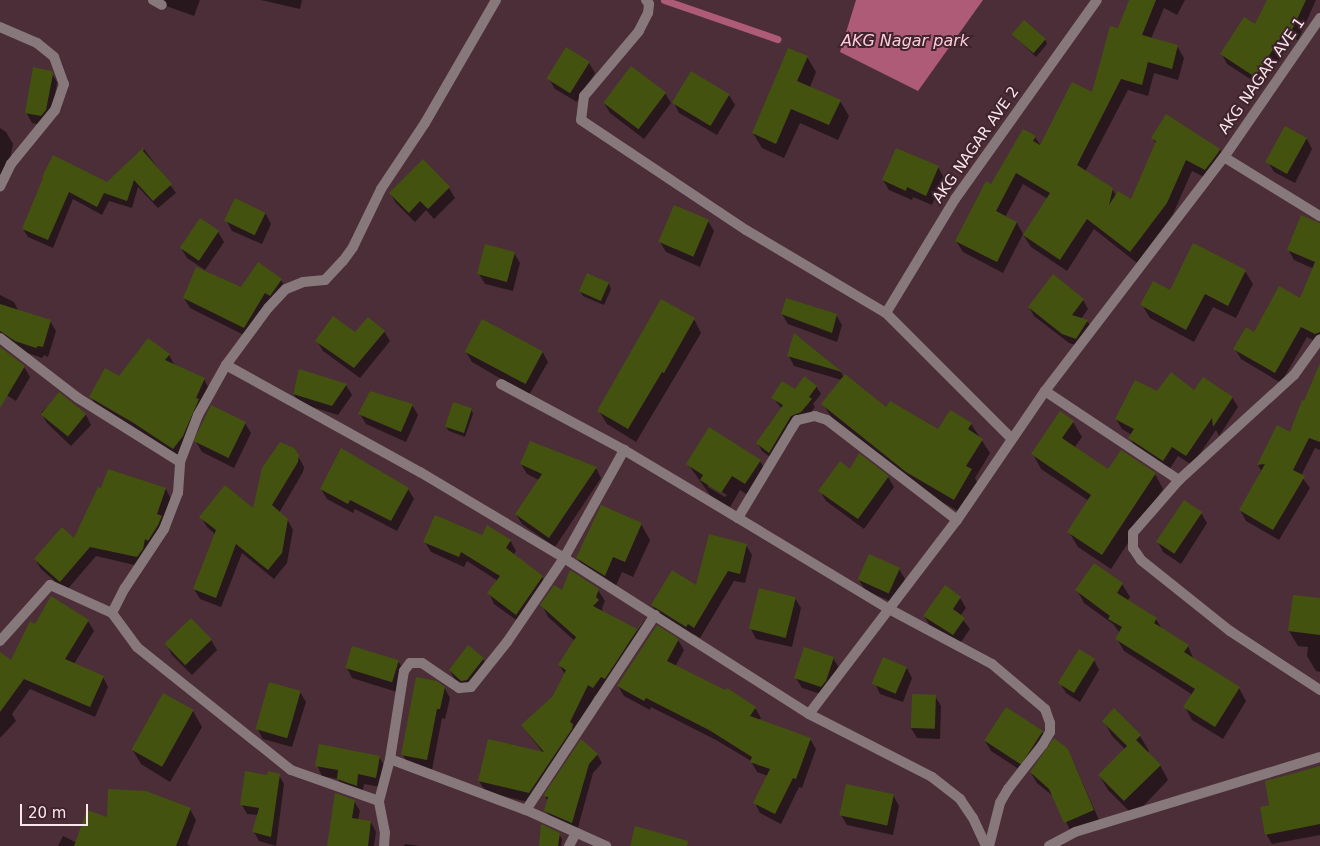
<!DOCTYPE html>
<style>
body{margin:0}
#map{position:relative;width:1320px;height:846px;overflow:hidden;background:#4b2e37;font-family:"DejaVu Sans",sans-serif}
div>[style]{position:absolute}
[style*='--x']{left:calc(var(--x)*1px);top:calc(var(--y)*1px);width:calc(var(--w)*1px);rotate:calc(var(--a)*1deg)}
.water>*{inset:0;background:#ad5b77}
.shadow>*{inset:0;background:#0007}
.stream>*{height:7px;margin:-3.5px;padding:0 3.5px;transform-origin:3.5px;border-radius:3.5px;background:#ad5b77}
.building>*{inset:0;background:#445210;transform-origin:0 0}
.minor>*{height:10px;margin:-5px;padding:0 5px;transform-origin:5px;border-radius:5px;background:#87787c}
span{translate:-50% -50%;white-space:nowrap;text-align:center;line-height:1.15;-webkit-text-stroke:4px #40242d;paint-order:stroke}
.street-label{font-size:15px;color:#fae7ec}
.water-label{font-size:16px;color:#fcccda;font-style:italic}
.scale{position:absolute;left:20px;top:804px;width:68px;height:22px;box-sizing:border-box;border:2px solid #fae7ec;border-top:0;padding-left:6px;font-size:15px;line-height:18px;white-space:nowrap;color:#fae7ec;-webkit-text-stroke:4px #40242d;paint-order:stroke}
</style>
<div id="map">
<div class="water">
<i style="clip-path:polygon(856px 0,983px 0,918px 91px,840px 52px)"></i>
</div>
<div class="shadow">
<i style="clip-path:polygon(156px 0,200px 0,194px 16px,158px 3px)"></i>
<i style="clip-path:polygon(261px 0,302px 0,300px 9px)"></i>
<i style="clip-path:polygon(1131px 0,1185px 0,1177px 15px,1164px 8px,1151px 39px,1177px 46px,1184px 58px,1178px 80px,1154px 73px,1148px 96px,1128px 90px,1085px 172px,1112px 189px,1116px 195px,1132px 201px,1156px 144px,1153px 138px,1167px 116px,1220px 150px,1226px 162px,1212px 181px,1192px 171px,1173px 214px,1137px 263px,1094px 229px,1067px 271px,1031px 247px,1024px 236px,1048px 199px,1023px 184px,1005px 217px,1017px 223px,1023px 234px,1003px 273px,963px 252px,956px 241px,991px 185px,1035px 137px,1041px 146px,1092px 94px)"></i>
<i style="clip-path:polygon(1268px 0,1316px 0,1298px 40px,1293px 38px,1261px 86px,1227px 64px,1222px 54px,1256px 26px)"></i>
<i style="clip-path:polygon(1013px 35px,1045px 39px,1047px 44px,1036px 57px)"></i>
<i style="clip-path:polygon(807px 57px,816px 72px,810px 87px,840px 101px,849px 116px,838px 140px,800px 123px,784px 158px,762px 148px,753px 133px)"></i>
<i style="clip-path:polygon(589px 63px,595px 73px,577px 102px,555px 89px,549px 79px)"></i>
<i style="clip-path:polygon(51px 72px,57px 82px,51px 121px,47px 126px,32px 123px,26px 112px)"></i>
<i style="clip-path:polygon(665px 93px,671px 103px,644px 139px,610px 113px,604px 103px)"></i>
<i style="clip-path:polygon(729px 95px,735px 105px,717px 135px,679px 113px,674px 103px)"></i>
<i style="clip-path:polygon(0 128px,6px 132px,13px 144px,6px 179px,0 178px)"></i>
<i style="clip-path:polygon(1286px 128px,1307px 139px,1312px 149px,1295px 183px,1274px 172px,1268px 162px)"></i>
<i style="clip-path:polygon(144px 149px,176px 193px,158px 208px,138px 187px,132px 208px,109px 201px,102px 215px,73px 199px,53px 248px,28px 237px,23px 229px,44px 179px,107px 183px)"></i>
<i style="clip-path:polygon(423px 161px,449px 188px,455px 198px,434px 219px,426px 210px,415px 222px,396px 203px,390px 193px)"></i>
<i style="clip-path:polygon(938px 167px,944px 178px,932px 205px,913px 197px,912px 200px,889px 190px,883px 180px)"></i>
<i style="clip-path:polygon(266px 214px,271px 224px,262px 244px,232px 231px,226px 220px)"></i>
<i style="clip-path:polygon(708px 221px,714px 231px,700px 267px,666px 252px,660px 242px)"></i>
<i style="clip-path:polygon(1320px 224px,1320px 344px,1307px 337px,1281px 383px,1241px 359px,1235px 349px,1301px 300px,1314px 269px,1294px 260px,1288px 249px)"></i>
<i style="clip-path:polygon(218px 232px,224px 242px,205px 270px,187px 258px,181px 248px)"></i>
<i style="clip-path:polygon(514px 253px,520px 263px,513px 291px,485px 284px,479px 274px)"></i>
<i style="clip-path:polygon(1245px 271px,1253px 284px,1236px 318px,1213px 307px,1194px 342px,1150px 318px,1142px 305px,1170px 292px)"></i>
<i style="clip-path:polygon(587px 275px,609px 284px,611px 289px,604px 305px,583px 296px,580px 291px)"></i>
<i style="clip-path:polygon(281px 280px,287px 290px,250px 338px,190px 308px,184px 298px)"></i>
<i style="clip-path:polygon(0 295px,14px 302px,19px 312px,50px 321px,56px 331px,48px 357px,44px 355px,42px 358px,22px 351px,0 335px)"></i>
<i style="clip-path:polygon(1083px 300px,1088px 309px,1081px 319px,1088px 322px,1093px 331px,1082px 347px,1069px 343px,1034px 316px,1029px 307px)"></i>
<i style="clip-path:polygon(782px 314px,836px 315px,842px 325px,837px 342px,788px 324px)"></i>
<i style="clip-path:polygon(694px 319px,701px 333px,636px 442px,607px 424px,599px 411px)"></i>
<i style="clip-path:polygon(384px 331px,390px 341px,360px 378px,323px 351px,317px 341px,355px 334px)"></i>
<i style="clip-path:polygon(795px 335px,841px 372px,844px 378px,886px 409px,939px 431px,971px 424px,990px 453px,975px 478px,978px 484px,961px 513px,915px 486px,831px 417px,823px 404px,842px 380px,794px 366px,789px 356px)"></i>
<i style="clip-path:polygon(2px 350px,24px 367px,30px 377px,16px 401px,0 391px,0 353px)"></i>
<i style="clip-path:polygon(542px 351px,548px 362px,529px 395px,472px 362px,466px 352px)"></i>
<i style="clip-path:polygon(169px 355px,174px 364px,204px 379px,209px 389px,178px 457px,96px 406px,91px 397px)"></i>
<i style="clip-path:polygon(1320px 367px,1320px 450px,1315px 448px,1301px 476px,1310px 488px,1279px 540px,1246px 521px,1240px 510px,1262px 472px,1258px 465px,1291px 434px)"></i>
<i style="clip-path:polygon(300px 371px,346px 385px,352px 395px,338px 415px,299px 403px,293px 393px)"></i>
<i style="clip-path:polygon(816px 386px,821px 394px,813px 404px,815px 407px,805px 420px,796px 424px,774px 460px,762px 451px,758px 444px,782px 409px,773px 398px)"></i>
<i style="clip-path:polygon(1195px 392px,1232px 397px,1238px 407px,1219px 436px,1216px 430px,1192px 465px,1178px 456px,1169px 470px,1136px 448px,1130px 438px,1132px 435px,1122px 429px,1116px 419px,1157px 393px)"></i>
<i style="clip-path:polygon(59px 394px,86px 415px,91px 425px,71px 446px,47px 423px,41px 413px)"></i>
<i style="clip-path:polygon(412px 405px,418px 415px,406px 442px,366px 424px,360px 414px)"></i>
<i style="clip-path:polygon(471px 409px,473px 414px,465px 437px,449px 431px,446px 427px)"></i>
<i style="clip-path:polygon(1073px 422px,1082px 437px,1074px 448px,1108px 471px,1155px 474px,1163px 489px,1111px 569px,1078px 547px,1069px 532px,1089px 501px,1041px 469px,1033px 454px)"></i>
<i style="clip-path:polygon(245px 423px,251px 433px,234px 468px,202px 452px,196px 442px)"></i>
<i style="clip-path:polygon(298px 456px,304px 467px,303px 472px,279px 513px,287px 519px,293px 530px,287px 563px,274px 579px,242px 553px,221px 607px,200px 599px,194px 589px,215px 534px,207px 527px,201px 517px,254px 511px)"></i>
<i style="clip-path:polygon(evenodd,760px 461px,769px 476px,754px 499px,740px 490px,730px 507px,710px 495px,688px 464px,760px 461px,708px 484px,727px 495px,725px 497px,708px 487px,708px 484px)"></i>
<i style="clip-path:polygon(521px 464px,596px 468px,601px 478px,555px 547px,522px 524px,516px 514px,539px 480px,527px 474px)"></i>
<i style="clip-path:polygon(850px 470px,888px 477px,894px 487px,864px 529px,826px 501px,820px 491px)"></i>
<i style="clip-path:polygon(166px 489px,171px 499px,143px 567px,96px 556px,66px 591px,41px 569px,35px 559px)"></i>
<i style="clip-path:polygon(321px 489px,408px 489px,414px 499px,397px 531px,355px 509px,353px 513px,327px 499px)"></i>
<i style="clip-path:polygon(1184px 502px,1201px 513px,1207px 523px,1181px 564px,1163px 552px,1158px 542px)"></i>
<i style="clip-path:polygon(641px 524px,650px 540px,633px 577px,622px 572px,614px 590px,586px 573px,577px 557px)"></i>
<i style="clip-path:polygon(482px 536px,510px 540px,516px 551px,513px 555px,542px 577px,548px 587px,522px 624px,494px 604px,489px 593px,498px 581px,467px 561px,464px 567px,431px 552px,425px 542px)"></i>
<i style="clip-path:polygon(746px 545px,752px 555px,745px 583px,734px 581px,700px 638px,694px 634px,692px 637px,658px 615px,652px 605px,697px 587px)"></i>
<i style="clip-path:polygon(1094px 565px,1122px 584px,1130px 597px,1127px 601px,1156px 619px,1162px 629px,1188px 646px,1194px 660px,1239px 688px,1246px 701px,1223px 739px,1192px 720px,1185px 707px,1193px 695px,1124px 651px,1117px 639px,1120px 633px,1113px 624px,1084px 603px,1077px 590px)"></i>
<i style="clip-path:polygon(899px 569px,905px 579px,894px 603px,865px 590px,859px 580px)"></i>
<i style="clip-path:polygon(945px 587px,960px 598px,966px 608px,960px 616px,970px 629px,959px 645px,930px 626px,924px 616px)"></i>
<i style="clip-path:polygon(598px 590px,605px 601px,602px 608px,603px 613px,637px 631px,645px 620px,651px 630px,600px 699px,595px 695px,577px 732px,536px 804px,486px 792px,479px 781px,543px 753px,522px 725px,554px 697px,565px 674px,559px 665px,575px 641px,548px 617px,542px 605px,562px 592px)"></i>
<i style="clip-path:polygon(795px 598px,801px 608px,792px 647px,756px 639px,751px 629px)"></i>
<i style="clip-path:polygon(1320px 599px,1320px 672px,1316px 671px,1307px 656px,1308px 647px,1298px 646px,1289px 631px)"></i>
<i style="clip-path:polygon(88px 621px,94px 631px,74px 664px,103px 677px,108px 687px,95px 717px,30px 689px,12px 714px,16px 721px,0 738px,0 660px,11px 661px,35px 625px)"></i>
<i style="clip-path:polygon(211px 640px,217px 650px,192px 675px,172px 655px,166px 644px)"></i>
<i style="clip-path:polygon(678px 640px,684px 650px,675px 667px,755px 708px,761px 718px,759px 720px,810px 739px,816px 749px,802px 788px,799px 787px,781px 824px,760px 813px,755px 803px,768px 776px,757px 772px,751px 761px,716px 740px,651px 707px,650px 710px,624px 696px,618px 686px)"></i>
<i style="clip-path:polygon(833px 658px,839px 668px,827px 696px,802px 688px,796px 678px)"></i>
<i style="clip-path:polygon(483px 659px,489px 669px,472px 690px,456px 681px,450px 671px)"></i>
<i style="clip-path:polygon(1094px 660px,1099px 670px,1080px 702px,1066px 693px,1060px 683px)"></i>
<i style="clip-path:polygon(398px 661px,404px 671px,397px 692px,352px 678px,347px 668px)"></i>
<i style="clip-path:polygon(907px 668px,912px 678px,903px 702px,880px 694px,875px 683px)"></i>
<i style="clip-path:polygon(444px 687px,450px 698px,445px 719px,442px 718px,432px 770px,408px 765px,403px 755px)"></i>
<i style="clip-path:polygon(300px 692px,306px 702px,292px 747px,263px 739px,257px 728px)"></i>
<i style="clip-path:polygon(935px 696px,941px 706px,940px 739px,917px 738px,911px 728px)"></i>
<i style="clip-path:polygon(193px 711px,202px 727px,170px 782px,141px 764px,132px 749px)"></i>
<i style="clip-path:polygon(1104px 721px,1140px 736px,1149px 751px,1147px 753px,1160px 765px,1168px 780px,1134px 816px,1108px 790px,1099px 775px,1125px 749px,1112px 736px)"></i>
<i style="clip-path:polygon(1042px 732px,1048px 742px,1025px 773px,991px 751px,985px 741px)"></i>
<i style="clip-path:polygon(597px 754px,602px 763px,593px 773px,577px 831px,551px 819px,546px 811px,548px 802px,545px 796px)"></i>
<i style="clip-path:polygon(380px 758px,385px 768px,381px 787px,364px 784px,362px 795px,344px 789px,338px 779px,322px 776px,317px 765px)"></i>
<i style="clip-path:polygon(1073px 761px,1099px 820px,1071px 832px,1054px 797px,1037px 783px,1031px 773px)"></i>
<i style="clip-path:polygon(1320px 768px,1320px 835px,1272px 844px,1266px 834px,1270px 806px)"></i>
<i style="clip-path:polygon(279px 775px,284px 784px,276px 846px,259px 841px,254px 832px,258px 815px,247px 814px,242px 805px,268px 776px)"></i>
<i style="clip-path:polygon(893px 795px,899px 806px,893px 835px,847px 825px,841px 815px)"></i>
<i style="clip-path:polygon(354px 801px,360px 811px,358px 820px,371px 822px,376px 832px,374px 846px,328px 846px)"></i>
<i style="clip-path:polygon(190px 809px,196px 820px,187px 844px,190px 846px,58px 846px,63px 836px,77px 843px,108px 819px)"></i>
<i style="clip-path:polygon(559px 834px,562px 839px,561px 846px,540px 846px)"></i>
<i style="clip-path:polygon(405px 844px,420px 846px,404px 846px)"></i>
</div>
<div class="stream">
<i style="--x:664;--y:0;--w:120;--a:19"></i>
</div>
<div class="building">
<i style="clip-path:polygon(1129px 0,1156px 0,1142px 35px,1178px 45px,1172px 69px,1148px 62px,1142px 85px,1121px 79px,1077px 165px,1113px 188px,1109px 205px,1118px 191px,1131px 199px,1156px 141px,1151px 138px,1166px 114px,1220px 149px,1218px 153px,1205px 170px,1186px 160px,1167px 203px,1130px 252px,1087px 219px,1060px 260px,1023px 235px,1050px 193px,1016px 173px,996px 211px,1017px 222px,997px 262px,955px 241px,986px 181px,991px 184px,1023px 129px,1036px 136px,1033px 141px,1040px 145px,1072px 82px,1092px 92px,1110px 26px,1118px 28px)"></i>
<i style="clip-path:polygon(1267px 0,1306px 0,1292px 30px,1287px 28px,1255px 77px,1220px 54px,1244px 17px,1255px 24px)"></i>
<i style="left:1024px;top:20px;width:29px;height:19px;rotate:41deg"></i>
<i style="left:566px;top:47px;width:28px;height:37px;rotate:32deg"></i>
<i style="clip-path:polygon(788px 48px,808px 56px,797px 81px,841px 100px,829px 125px,791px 109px,776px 144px,752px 133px)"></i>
<i style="left:631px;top:66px;width:44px;height:46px;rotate:37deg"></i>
<i style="clip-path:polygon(33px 67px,52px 71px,53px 74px,46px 110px,41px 116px,25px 113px)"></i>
<i style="left:691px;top:71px;width:45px;height:37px;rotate:31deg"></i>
<i style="left:1285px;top:126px;width:25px;height:41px;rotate:29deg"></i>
<i style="clip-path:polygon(144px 147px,143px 151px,172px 184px,153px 201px,134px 180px,127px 201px,104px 193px,97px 207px,69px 192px,48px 240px,22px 229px,43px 178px,42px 177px,53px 155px,107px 182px)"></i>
<i style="clip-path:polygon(896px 148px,939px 166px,926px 196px,907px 187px,906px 191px,882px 180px)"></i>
<i style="clip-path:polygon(423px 159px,450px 187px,428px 209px,420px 201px,409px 213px,389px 193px)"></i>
<i style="left:235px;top:198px;width:34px;height:25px;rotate:26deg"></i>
<i style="left:674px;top:205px;width:38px;height:40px;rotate:23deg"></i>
<i style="clip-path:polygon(1301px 215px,1320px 223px,1320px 332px,1315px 334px,1301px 327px,1275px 373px,1233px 349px,1246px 327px,1254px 332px,1279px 286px,1300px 298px,1315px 262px,1287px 250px)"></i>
<i style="left:200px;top:218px;width:23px;height:36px;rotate:34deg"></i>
<i style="clip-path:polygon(1193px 243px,1246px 270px,1228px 306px,1205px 294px,1186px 330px,1140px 305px,1153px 281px,1170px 290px)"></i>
<i style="left:485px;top:244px;width:31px;height:31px;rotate:15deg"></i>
<i style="clip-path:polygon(258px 262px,282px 279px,270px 296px,265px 293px,244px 328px,183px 298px,196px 267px,241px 287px)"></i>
<i style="left:587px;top:273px;width:24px;height:20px;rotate:24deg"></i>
<i style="clip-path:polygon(1053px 274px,1084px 299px,1072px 315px,1088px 320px,1076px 339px,1062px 334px,1028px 307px)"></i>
<i style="clip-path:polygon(786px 298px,837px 314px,832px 333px,781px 314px)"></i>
<i style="clip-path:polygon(661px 299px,695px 318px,664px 373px,662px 372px,628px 429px,597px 411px)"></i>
<i style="clip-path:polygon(0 304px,51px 320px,43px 347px,38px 346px,36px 348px,15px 341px,0 331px)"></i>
<i style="clip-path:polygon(333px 316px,355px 332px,368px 317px,385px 331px,354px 368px,315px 341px)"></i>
<i style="left:482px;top:319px;width:69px;height:37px;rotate:28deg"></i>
<i style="clip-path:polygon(794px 333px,842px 372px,787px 356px)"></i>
<i style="clip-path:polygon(148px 338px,170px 354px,165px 360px,205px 378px,196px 398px,199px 399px,183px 436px,173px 449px,132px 422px,89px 397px,105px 368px,119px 376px)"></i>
<i style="clip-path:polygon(0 347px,25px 366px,0 408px)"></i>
<i style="clip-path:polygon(1320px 363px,1320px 442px,1309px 438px,1293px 470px,1305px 476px,1273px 530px,1239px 510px,1265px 464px,1257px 465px,1277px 425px,1290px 432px,1302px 400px,1304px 401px)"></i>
<i style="clip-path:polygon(299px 369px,347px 384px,332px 406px,293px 394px)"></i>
<i style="clip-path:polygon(1171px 372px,1194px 390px,1203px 377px,1233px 397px,1213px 427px,1212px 418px,1186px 456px,1172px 447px,1163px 461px,1128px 438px,1134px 429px,1115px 419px,1135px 380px,1157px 391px)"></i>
<i style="clip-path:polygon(845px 374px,886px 407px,890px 401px,938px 429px,950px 410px,972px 423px,968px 429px,983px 439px,966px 466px,972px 469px,954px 500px,906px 472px,821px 404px)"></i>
<i style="clip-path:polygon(804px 376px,817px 386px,809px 397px,812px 399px,801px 412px,791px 416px,769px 453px,756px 443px,783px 405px,771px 398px,782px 381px,795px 389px)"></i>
<i style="clip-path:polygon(370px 391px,413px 404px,401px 432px,358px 414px)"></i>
<i style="left:59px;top:392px;width:35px;height:29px;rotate:39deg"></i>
<i style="left:453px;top:402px;width:20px;height:26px;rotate:18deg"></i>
<i style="left:211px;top:405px;width:39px;height:40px;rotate:26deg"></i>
<i style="clip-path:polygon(1060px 411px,1074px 421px,1062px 438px,1108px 469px,1121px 450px,1156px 473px,1102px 555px,1067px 532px,1091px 495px,1031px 454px)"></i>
<i style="clip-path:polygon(709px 427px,761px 460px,745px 484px,732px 476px,721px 493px,700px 480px,703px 475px,686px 464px)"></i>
<i style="clip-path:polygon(530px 441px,597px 467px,549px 538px,515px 514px,542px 474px,520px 464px)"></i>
<i style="clip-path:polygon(280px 442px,294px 448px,299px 455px,298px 462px,272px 505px,288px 519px,282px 553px,268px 570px,236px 544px,216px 598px,193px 589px,216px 530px,199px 517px,225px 485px,253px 508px,262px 468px)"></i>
<i style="clip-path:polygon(341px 448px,409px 488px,391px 521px,350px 500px,348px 504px,320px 489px)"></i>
<i style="clip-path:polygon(859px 453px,889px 476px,858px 519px,818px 491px,840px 461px,850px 469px)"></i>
<i style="clip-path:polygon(108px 469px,166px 488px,157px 514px,162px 516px,158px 525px,148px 541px,145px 539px,143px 549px,137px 557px,90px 547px,60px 582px,34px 559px,62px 527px,74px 538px,98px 487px,101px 488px)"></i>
<i style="left:1184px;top:500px;width:22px;height:50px;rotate:34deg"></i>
<i style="clip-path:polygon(601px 505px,642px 523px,625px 562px,613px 557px,605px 576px,576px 558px)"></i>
<i style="clip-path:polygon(435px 515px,482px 535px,487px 525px,511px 540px,506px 548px,543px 576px,516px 615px,487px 593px,500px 576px,461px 552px,459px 557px,423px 542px)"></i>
<i style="clip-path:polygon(709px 534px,747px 544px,740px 574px,728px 571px,694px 628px,688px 624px,686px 627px,651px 605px,672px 570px,696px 585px)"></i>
<i style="left:869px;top:554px;width:34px;height:28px;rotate:24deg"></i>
<i style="clip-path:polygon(1094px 563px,1123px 583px,1117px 593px,1157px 618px,1154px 623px,1189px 645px,1184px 652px,1240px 687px,1215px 727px,1183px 707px,1195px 689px,1115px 639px,1122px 627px,1108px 619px,1110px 616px,1075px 590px)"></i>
<i style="clip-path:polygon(570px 570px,599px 589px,596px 597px,599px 600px,593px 606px,637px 629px,645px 618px,605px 679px,601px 677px,593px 688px,588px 685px,570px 722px,573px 724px,572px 729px,529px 793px,478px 781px,488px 739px,544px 752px,521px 725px,553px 696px,566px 670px,558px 665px,576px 637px,540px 605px,554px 585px,562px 590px)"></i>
<i style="clip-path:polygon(945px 585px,961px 597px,953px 609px,965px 618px,953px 635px,923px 616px)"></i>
<i style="left:759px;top:588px;width:38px;height:42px;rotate:14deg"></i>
<i style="clip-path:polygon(1293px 595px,1320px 598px,1320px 635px,1288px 631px)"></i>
<i style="clip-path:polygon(51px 596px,89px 620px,65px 659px,104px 676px,90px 707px,24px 679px,0 712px,0 652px,11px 660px,30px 621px,35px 624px)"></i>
<i style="left:191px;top:618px;width:30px;height:37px;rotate:46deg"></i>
<i style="clip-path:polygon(657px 625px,679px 639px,667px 661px,725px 690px,727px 688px,756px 707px,750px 716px,811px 738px,796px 779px,793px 778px,775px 814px,753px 803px,770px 769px,750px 762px,752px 757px,709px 730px,646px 698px,644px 701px,617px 686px)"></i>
<i style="clip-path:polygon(468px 645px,484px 658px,467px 680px,461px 681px,449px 670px)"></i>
<i style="left:352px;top:646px;width:49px;height:23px;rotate:17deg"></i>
<i style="clip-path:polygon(804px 647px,834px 657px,826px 681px,821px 687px,794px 678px)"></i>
<i style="left:1079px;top:649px;width:19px;height:40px;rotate:32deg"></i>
<i style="left:883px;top:657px;width:26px;height:29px;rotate:23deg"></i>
<i style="clip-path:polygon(416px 677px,437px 681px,445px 687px,440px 709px,437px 709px,427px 760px,401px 755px)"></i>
<i style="left:269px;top:682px;width:33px;height:49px;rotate:16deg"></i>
<i style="left:163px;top:693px;width:35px;height:65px;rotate:29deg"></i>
<i style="left:912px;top:694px;width:24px;height:34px;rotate:2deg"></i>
<i style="left:1006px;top:707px;width:44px;height:40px;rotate:33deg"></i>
<i style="clip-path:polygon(1114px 708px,1141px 735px,1136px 740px,1161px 765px,1124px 801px,1098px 775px,1127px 746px,1102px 721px)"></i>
<i style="clip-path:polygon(1054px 738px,1068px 749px,1094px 810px,1064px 823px,1049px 789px,1030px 772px)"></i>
<i style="clip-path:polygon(581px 739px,598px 754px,589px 764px,572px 823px,544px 811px,548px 797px,543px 796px)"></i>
<i style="clip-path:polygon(319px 744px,380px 756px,376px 778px,358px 774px,357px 786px,337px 779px,338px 770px,315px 766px)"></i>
<i style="clip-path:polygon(1320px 766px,1320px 824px,1265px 835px,1260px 807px,1269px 805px,1265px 781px)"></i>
<i style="clip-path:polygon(245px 771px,267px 775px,268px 771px,280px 774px,271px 837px,252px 832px,259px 808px,240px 805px)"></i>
<i style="left:846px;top:784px;width:49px;height:32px;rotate:12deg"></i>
<i style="clip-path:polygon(108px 789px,146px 791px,191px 808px,176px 846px,74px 846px,87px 810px,107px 817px)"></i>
<i style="clip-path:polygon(335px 793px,355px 800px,352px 818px,371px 821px,368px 846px,327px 846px)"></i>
<i style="clip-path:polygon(541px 824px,560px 833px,558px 846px,539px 846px)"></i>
<i style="clip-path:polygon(635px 826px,688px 841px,687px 846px,630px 846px)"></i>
</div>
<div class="minor">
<i style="--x:153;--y:0;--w:10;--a:29"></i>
<i style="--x:646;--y:0;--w:5;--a:53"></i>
<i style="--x:649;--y:4;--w:9;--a:96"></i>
<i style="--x:648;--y:13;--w:20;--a:117"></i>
<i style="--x:639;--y:31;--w:85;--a:130.2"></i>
<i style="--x:584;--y:96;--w:24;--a:97"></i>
<i style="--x:581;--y:120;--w:198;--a:33.7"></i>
<i style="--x:746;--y:230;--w:163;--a:30.7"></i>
<i style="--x:886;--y:313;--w:178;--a:45"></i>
<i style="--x:1320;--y:18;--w:169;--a:124.6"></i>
<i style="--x:1224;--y:157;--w:113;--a:31.6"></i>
<i style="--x:0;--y:27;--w:40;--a:23.4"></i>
<i style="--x:37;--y:43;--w:22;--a:39"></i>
<i style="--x:54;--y:57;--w:29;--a:70"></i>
<i style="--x:64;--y:84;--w:28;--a:109"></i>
<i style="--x:55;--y:110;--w:70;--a:129.2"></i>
<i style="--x:11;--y:164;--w:25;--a:116"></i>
<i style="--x:886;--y:313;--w:133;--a:-58.8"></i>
<i style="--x:955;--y:199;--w:244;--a:-54.5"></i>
<i style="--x:0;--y:338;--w:98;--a:37.6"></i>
<i style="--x:78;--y:398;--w:120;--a:32.1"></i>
<i style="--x:226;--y:365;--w:222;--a:28.9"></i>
<i style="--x:420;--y:472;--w:168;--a:30.8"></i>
<i style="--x:564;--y:558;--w:124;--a:-60.9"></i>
<i style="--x:501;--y:384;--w:140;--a:28.2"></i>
<i style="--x:624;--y:450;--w:133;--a:30.8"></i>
<i style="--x:1045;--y:391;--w:161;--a:33.6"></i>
<i style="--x:1179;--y:480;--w:70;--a:131"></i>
<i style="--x:1133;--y:533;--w:15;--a:90"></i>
<i style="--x:1133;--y:548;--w:14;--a:56"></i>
<i style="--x:1141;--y:560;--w:114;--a:38.6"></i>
<i style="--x:1230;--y:631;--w:108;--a:33.2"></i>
<i style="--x:1179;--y:480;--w:156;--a:-42.4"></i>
<i style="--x:1294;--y:375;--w:44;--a:-54.2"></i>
<i style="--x:957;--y:520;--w:164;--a:-142.4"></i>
<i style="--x:827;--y:420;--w:13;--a:-162"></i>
<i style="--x:815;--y:416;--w:18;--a:167"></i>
<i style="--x:797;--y:420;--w:9;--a:122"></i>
<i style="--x:792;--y:428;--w:105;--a:121"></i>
<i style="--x:738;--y:518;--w:176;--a:31.1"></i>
<i style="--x:889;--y:609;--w:117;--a:28.1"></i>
<i style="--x:992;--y:664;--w:70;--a:40.3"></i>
<i style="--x:1045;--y:709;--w:15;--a:70"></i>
<i style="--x:1050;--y:723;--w:9;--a:90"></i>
<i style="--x:1050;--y:732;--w:14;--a:120"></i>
<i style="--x:1043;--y:744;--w:57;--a:127.9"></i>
<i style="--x:1008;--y:789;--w:16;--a:120"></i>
<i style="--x:1000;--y:803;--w:44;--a:104.3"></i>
<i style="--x:0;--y:641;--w:75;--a:-48.2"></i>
<i style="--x:50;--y:585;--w:68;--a:24.3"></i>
<i style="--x:809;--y:714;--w:138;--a:27.1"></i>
<i style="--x:932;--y:777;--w:36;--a:38"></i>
<i style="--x:960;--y:799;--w:23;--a:56"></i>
<i style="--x:973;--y:818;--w:31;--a:65"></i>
<i style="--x:390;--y:759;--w:145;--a:20.6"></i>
<i style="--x:526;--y:810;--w:88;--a:24.2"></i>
<i style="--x:379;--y:801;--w:93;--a:-160.6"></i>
<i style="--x:291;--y:770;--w:197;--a:-141.4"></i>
<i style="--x:137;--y:647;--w:42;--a:-126.3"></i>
<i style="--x:112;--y:613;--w:28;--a:-63"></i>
<i style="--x:125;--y:588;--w:71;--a:-56.5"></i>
<i style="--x:164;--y:529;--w:39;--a:-69"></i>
<i style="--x:178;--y:493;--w:31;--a:-86"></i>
<i style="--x:180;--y:462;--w:50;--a:-69"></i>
<i style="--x:198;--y:415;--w:57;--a:-60.8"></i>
<i style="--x:226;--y:365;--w:71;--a:-53.6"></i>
<i style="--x:268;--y:308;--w:26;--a:-47"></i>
<i style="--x:286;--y:289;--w:18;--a:-22"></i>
<i style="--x:303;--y:282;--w:22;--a:-5"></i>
<i style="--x:325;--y:280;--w:26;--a:-47"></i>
<i style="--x:343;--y:261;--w:17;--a:-54"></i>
<i style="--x:353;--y:247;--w:64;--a:-64.2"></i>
<i style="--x:381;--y:189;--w:79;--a:-56.3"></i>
<i style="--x:425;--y:123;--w:142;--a:-60"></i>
<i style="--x:526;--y:810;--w:234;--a:-56.5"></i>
<i style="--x:384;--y:846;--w:13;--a:-86"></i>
<i style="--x:385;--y:833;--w:33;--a:-101"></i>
<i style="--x:379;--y:801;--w:43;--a:-75.3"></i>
<i style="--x:390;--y:759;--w:89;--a:-81"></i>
<i style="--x:404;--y:671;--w:10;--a:-53"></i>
<i style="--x:410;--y:663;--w:12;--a:0"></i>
<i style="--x:422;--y:663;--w:45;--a:34"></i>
<i style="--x:459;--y:688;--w:12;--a:-5"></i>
<i style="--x:471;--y:687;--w:58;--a:-51.3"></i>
<i style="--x:507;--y:642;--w:102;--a:-55.8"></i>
<i style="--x:564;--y:558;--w:290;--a:32.5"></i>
<i style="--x:809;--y:714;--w:244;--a:-52.7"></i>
<i style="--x:957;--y:520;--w:156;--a:-55.7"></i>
<i style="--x:1045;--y:391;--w:295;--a:-52.6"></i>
<i style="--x:569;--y:846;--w:15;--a:-62"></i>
<i style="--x:1049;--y:846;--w:30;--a:-28"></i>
<i style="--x:1075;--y:832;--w:256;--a:-17"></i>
</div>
<div class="street-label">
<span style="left:1262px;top:76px;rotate:-55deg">AKG NAGAR AVE 1</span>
<span style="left:976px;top:145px;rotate:-55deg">AKG NAGAR AVE 2</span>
</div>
<div class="water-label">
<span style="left:905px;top:41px">AKG Nagar park</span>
</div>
<div class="scale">20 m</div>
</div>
